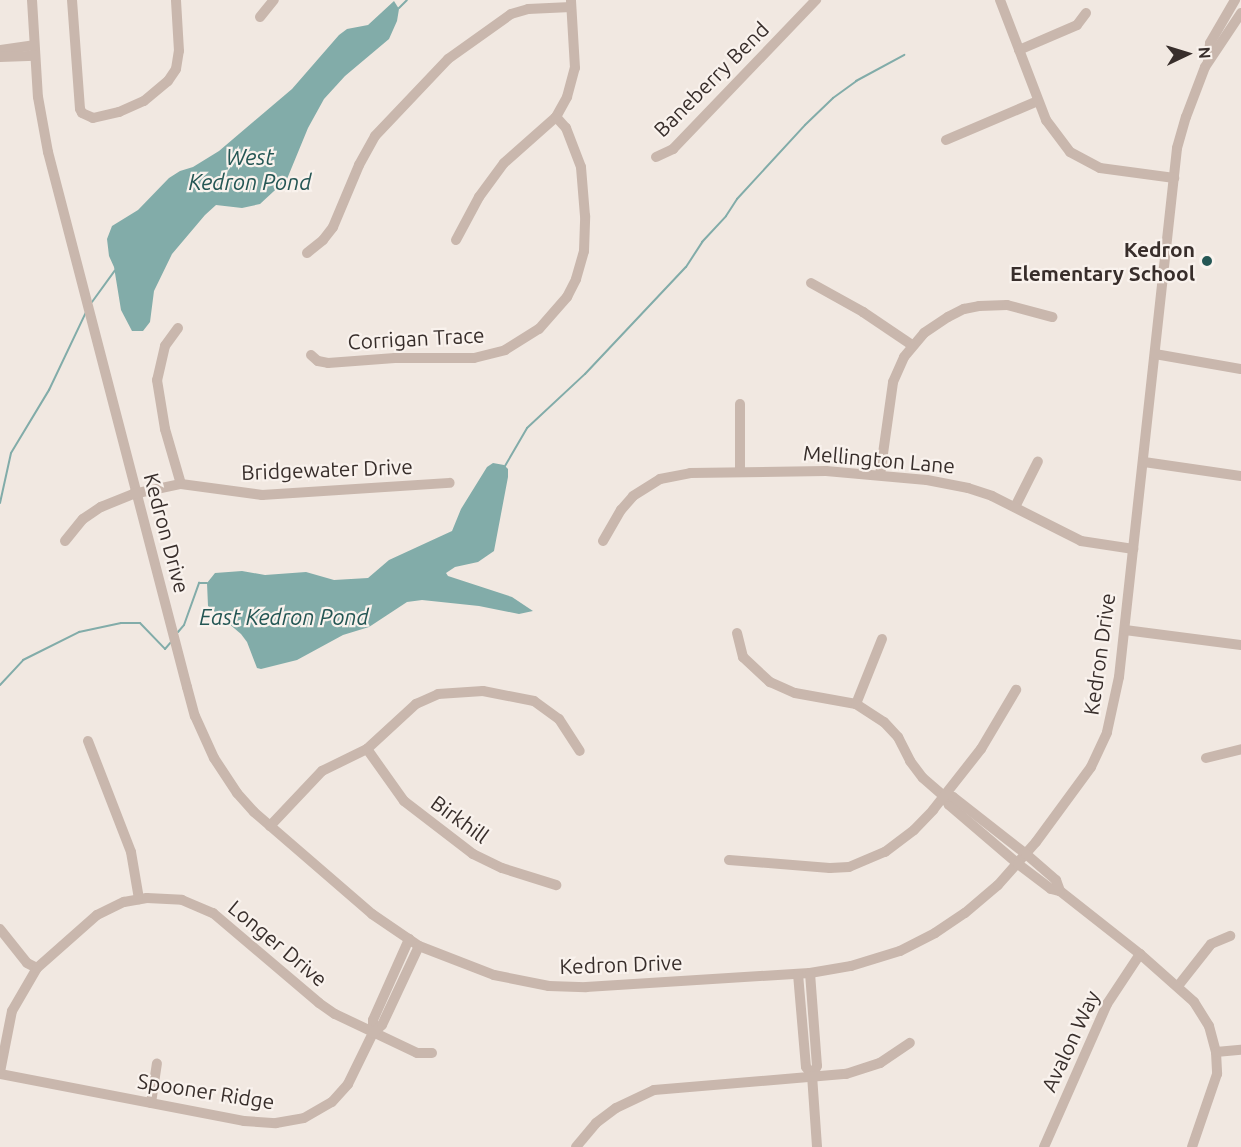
<!DOCTYPE html>
<style>
body{margin:0}
#map{position:relative;width:1241px;height:1147px;overflow:hidden;background:#f1e8e1;font-family:Ubuntu,sans-serif}
div>[style]{position:absolute}
[style*='--x']{left:calc(var(--x)*1px);top:calc(var(--y)*1px);width:calc(var(--w)*1px);rotate:calc(var(--a)*1deg)}
.water>*{inset:0;background:#82aca9}
.stream>*{height:2px;margin:-1px;padding:0 1px;transform-origin:1px;border-radius:1px;background:#82aca9}
.minor>*{height:10px;margin:-5px;padding:0 5px;transform-origin:5px;border-radius:5px;background:#c9b7ad}
.dots>*{width:16px;height:16px;translate:-50% -50%;box-sizing:border-box;border:3px solid #f9f2ed;border-radius:50%}
span{translate:-50% -50%;white-space:nowrap;text-align:center;line-height:1.15;-webkit-text-stroke:4.5px #f9f2ed;paint-order:stroke}
.street-label{font-size:21px;color:#382e2b}
.poi-label{font-size:21px;color:#382e2b;font-weight:700}
.right{translate:-100% -50%;text-align:right}
.water-label{font-size:22px;color:#245654;font-style:italic}
.north{position:absolute;left:1157px;top:24px;width:60px;height:60px;-webkit-text-stroke:4px #f9f2ed;paint-order:stroke;rotate:86deg;font-size:16px;font-weight:700;line-height:24px;text-align:center;color:#382e2b}
.north::after{content:'';display:block;margin:auto;width:21px;height:27px;background:#382e2b;clip-path:polygon(50% 0,100% 100%,50% 72%,0 100%)}
</style>
<div id="map">
<div class="water">
<i style="clip-path:polygon(394px 1px,399px 9px,397px 21px,389px 39px,345px 76px,324px 99px,308px 128px,287px 179px,260px 204px,242px 208px,216px 205px,205px 215px,172px 254px,154px 291px,150px 322px,143px 331px,132px 331px,121px 310px,114px 267px,109px 256px,107px 239px,112px 226px,138px 210px,169px 178px,180px 171px,193px 167px,219px 151px,292px 89px,339px 35px,347px 29px,368px 25px)"></i>
<i style="clip-path:polygon(493px 463px,504px 465px,508px 469px,508px 477px,494px 551px,478px 562px,455px 567px,446px 573px,448px 576px,512px 597px,533px 611px,519px 614px,479px 606px,422px 600px,407px 602px,369px 627px,343px 635px,297px 660px,261px 669px,257px 668px,247px 642px,241px 634px,208px 606px,207px 583px,215px 573px,242px 571px,265px 575px,306px 572px,334px 580px,368px 578px,389px 560px,452px 531px,461px 509px,487px 467px)"></i>
</div>
<div class="stream">
<i style="--x:399;--y:8;--w:11;--a:-45"></i>
<i style="--x:92;--y:302;--w:39;--a:-54"></i>
<i style="--x:505;--y:466;--w:44;--a:-59.9"></i>
<i style="--x:527;--y:428;--w:79;--a:-43"></i>
<i style="--x:585;--y:374;--w:147;--a:-46.7"></i>
<i style="--x:686;--y:267;--w:30;--a:-57"></i>
<i style="--x:702;--y:242;--w:35;--a:-47"></i>
<i style="--x:726;--y:216;--w:20;--a:-57"></i>
<i style="--x:737;--y:199;--w:100;--a:-47.4"></i>
<i style="--x:805;--y:125;--w:39;--a:-44"></i>
<i style="--x:833;--y:98;--w:29;--a:-36"></i>
<i style="--x:856;--y:81;--w:55;--a:-28.4"></i>
<i style="--x:0;--y:503;--w:51;--a:-77.6"></i>
<i style="--x:11;--y:453;--w:74;--a:-58.9"></i>
<i style="--x:49;--y:390;--w:86;--a:-64.6"></i>
<i style="--x:178;--y:632;--w:9;--a:-49"></i>
<i style="--x:184;--y:625;--w:45;--a:-70.3"></i>
<i style="--x:199;--y:583;--w:8;--a:0"></i>
<i style="--x:0;--y:685;--w:34;--a:-47"></i>
<i style="--x:23;--y:660;--w:63;--a:-26.6"></i>
<i style="--x:79;--y:632;--w:43;--a:-12.1"></i>
<i style="--x:121;--y:623;--w:19;--a:0"></i>
<i style="--x:140;--y:623;--w:36;--a:46"></i>
<i style="--x:165;--y:649;--w:9;--a:-49"></i>
</div>
<div class="minor">
<i style="--x:32;--y:0;--w:97;--a:86.5"></i>
<i style="--x:38;--y:97;--w:56;--a:79.7"></i>
<i style="--x:48;--y:152;--w:553;--a:75.44"></i>
<i style="--x:187;--y:687;--w:30;--a:75"></i>
<i style="--x:195;--y:716;--w:46;--a:65.7"></i>
<i style="--x:214;--y:758;--w:42;--a:56.7"></i>
<i style="--x:237;--y:793;--w:25;--a:48"></i>
<i style="--x:254;--y:812;--w:156;--a:40.8"></i>
<i style="--x:372;--y:914;--w:57;--a:34.2"></i>
<i style="--x:419;--y:946;--w:80;--a:21.1"></i>
<i style="--x:494;--y:975;--w:56;--a:11.3"></i>
<i style="--x:549;--y:986;--w:37;--a:2"></i>
<i style="--x:586;--y:987;--w:224;--a:-3.6"></i>
<i style="--x:810;--y:973;--w:42;--a:-9.7"></i>
<i style="--x:851;--y:966;--w:51;--a:-17"></i>
<i style="--x:900;--y:951;--w:39;--a:-27"></i>
<i style="--x:935;--y:933;--w:36;--a:-34"></i>
<i style="--x:965;--y:913;--w:43;--a:-40.3"></i>
<i style="--x:998;--y:885;--w:57;--a:-48.5"></i>
<i style="--x:1036;--y:842;--w:93;--a:-53.7"></i>
<i style="--x:1091;--y:767;--w:38;--a:-65"></i>
<i style="--x:1107;--y:732;--w:56;--a:-77.7"></i>
<i style="--x:1119;--y:677;--w:532;--a:-83.74"></i>
<i style="--x:1177;--y:148;--w:32;--a:-74"></i>
<i style="--x:1186;--y:117;--w:53;--a:-69.2"></i>
<i style="--x:1205;--y:67;--w:65;--a:-56.3"></i>
<i style="--x:72;--y:0;--w:109;--a:85.8"></i>
<i style="--x:80;--y:109;--w:4;--a:63"></i>
<i style="--x:82;--y:113;--w:12;--a:24"></i>
<i style="--x:93;--y:118;--w:27;--a:-13"></i>
<i style="--x:119;--y:112;--w:27;--a:-24"></i>
<i style="--x:144;--y:101;--w:31;--a:-40"></i>
<i style="--x:168;--y:81;--w:14;--a:-56"></i>
<i style="--x:176;--y:69;--w:18;--a:-81"></i>
<i style="--x:179;--y:51;--w:51;--a:-93.4"></i>
<i style="--x:1000;--y:0;--w:129;--a:69"></i>
<i style="--x:1046;--y:120;--w:40;--a:53"></i>
<i style="--x:1070;--y:152;--w:34;--a:28"></i>
<i style="--x:1100;--y:168;--w:75;--a:7.7"></i>
<i style="--x:260;--y:17;--w:22;--a:-51"></i>
<i style="--x:0;--y:50;--w:34;--a:-8"></i>
<i style="--x:1019;--y:50;--w:63;--a:-23.3"></i>
<i style="--x:1077;--y:25;--w:15;--a:-53"></i>
<i style="--x:0;--y:57;--w:35;--a:-2"></i>
<i style="--x:1208;--y:60;--w:17;--a:-83"></i>
<i style="--x:1210;--y:43;--w:50;--a:-59.8"></i>
<i style="--x:946;--y:140;--w:100;--a:-23"></i>
<i style="--x:656;--y:157;--w:19;--a:-25"></i>
<i style="--x:673;--y:149;--w:207;--a:-46.2"></i>
<i style="--x:456;--y:240;--w:49;--a:-61.9"></i>
<i style="--x:479;--y:197;--w:42;--a:-53.7"></i>
<i style="--x:504;--y:163;--w:69;--a:-41.5"></i>
<i style="--x:556;--y:117;--w:23;--a:-61"></i>
<i style="--x:567;--y:97;--w:30;--a:-75"></i>
<i style="--x:575;--y:68;--w:68;--a:-93.4"></i>
<i style="--x:307;--y:253;--w:21;--a:-39"></i>
<i style="--x:323;--y:240;--w:16;--a:-52"></i>
<i style="--x:333;--y:227;--w:67;--a:-67.2"></i>
<i style="--x:359;--y:165;--w:33;--a:-61"></i>
<i style="--x:375;--y:136;--w:106;--a:-46.5"></i>
<i style="--x:448;--y:59;--w:77;--a:-35.5"></i>
<i style="--x:511;--y:14;--w:18;--a:-16"></i>
<i style="--x:528;--y:9;--w:43;--a:-2.7"></i>
<i style="--x:811;--y:283;--w:60;--a:29.1"></i>
<i style="--x:863;--y:312;--w:59;--a:34"></i>
<i style="--x:178;--y:328;--w:22;--a:126"></i>
<i style="--x:165;--y:346;--w:35;--a:103"></i>
<i style="--x:157;--y:380;--w:50;--a:80.7"></i>
<i style="--x:165;--y:429;--w:57;--a:73.8"></i>
<i style="--x:1155;--y:354;--w:87;--a:9.9"></i>
<i style="--x:311;--y:355;--w:9;--a:41"></i>
<i style="--x:318;--y:361;--w:10;--a:11"></i>
<i style="--x:328;--y:363;--w:67;--a:-4.3"></i>
<i style="--x:395;--y:358;--w:79;--a:0"></i>
<i style="--x:474;--y:358;--w:32;--a:-14"></i>
<i style="--x:505;--y:350;--w:40;--a:-32"></i>
<i style="--x:539;--y:329;--w:43;--a:-48.8"></i>
<i style="--x:567;--y:297;--w:20;--a:-63"></i>
<i style="--x:576;--y:279;--w:29;--a:-74"></i>
<i style="--x:584;--y:251;--w:35;--a:-88"></i>
<i style="--x:585;--y:216;--w:49;--a:-94.7"></i>
<i style="--x:581;--y:167;--w:42;--a:-111"></i>
<i style="--x:566;--y:128;--w:15;--a:-132"></i>
<i style="--x:1144;--y:462;--w:98;--a:8.2"></i>
<i style="--x:740;--y:471;--w:67;--a:-90"></i>
<i style="--x:880;--y:475;--w:94;--a:-82"></i>
<i style="--x:893;--y:382;--w:27;--a:-66"></i>
<i style="--x:904;--y:357;--w:31;--a:-50"></i>
<i style="--x:924;--y:333;--w:29;--a:-34"></i>
<i style="--x:948;--y:317;--w:18;--a:-27"></i>
<i style="--x:964;--y:309;--w:15;--a:-11"></i>
<i style="--x:979;--y:306;--w:28;--a:-2"></i>
<i style="--x:1007;--y:305;--w:47;--a:14.9"></i>
<i style="--x:1015;--y:507;--w:51;--a:-63.4"></i>
<i style="--x:65;--y:541;--w:28;--a:-51"></i>
<i style="--x:83;--y:519;--w:22;--a:-34"></i>
<i style="--x:101;--y:507;--w:35;--a:-22"></i>
<i style="--x:133;--y:494;--w:49;--a:-11.8"></i>
<i style="--x:181;--y:484;--w:82;--a:7.7"></i>
<i style="--x:262;--y:495;--w:188;--a:-3.7"></i>
<i style="--x:603;--y:541;--w:36;--a:-60"></i>
<i style="--x:621;--y:510;--w:18;--a:-49"></i>
<i style="--x:633;--y:496;--w:32;--a:-32"></i>
<i style="--x:660;--y:479;--w:31;--a:-11"></i>
<i style="--x:690;--y:473;--w:136;--a:-0.8"></i>
<i style="--x:826;--y:471;--w:101;--a:5.1"></i>
<i style="--x:927;--y:480;--w:42;--a:11"></i>
<i style="--x:968;--y:488;--w:25;--a:18"></i>
<i style="--x:992;--y:496;--w:100;--a:26.8"></i>
<i style="--x:1081;--y:541;--w:53;--a:8.7"></i>
<i style="--x:1125;--y:630;--w:117;--a:7.4"></i>
<i style="--x:737;--y:633;--w:25;--a:76"></i>
<i style="--x:743;--y:657;--w:37;--a:43"></i>
<i style="--x:770;--y:682;--w:27;--a:24"></i>
<i style="--x:795;--y:693;--w:62;--a:10.2"></i>
<i style="--x:856;--y:704;--w:33;--a:33"></i>
<i style="--x:884;--y:722;--w:21;--a:47"></i>
<i style="--x:898;--y:737;--w:27;--a:63"></i>
<i style="--x:910;--y:761;--w:21;--a:53"></i>
<i style="--x:923;--y:778;--w:28;--a:41"></i>
<i style="--x:944;--y:796;--w:10;--a:61"></i>
<i style="--x:949;--y:805;--w:91;--a:40.5"></i>
<i style="--x:1018;--y:864;--w:41;--a:37.1"></i>
<i style="--x:1051;--y:889;--w:9;--a:13"></i>
<i style="--x:1060;--y:891;--w:102;--a:38.2"></i>
<i style="--x:1140;--y:954;--w:72;--a:41.6"></i>
<i style="--x:1194;--y:1002;--w:28;--a:58"></i>
<i style="--x:1209;--y:1026;--w:27;--a:75"></i>
<i style="--x:1216;--y:1052;--w:22;--a:87"></i>
<i style="--x:1217;--y:1074;--w:77;--a:108.9"></i>
<i style="--x:856;--y:704;--w:70;--a:-68.2"></i>
<i style="--x:88;--y:741;--w:119;--a:68.8"></i>
<i style="--x:131;--y:852;--w:48;--a:80.3"></i>
<i style="--x:367;--y:749;--w:64;--a:54.6"></i>
<i style="--x:404;--y:801;--w:87;--a:37.5"></i>
<i style="--x:473;--y:854;--w:32;--a:26"></i>
<i style="--x:502;--y:868;--w:57;--a:17.5"></i>
<i style="--x:1206;--y:758;--w:36;--a:-14"></i>
<i style="--x:944;--y:796;--w:9;--a:6"></i>
<i style="--x:953;--y:797;--w:93;--a:38"></i>
<i style="--x:1026;--y:854;--w:40;--a:41"></i>
<i style="--x:1056;--y:880;--w:12;--a:70"></i>
<i style="--x:270;--y:826;--w:76;--a:-46.6"></i>
<i style="--x:322;--y:771;--w:50;--a:-26.1"></i>
<i style="--x:367;--y:749;--w:67;--a:-42.6"></i>
<i style="--x:416;--y:704;--w:24;--a:-24"></i>
<i style="--x:438;--y:694;--w:45;--a:-3.8"></i>
<i style="--x:483;--y:691;--w:52;--a:11.1"></i>
<i style="--x:534;--y:701;--w:31;--a:36"></i>
<i style="--x:559;--y:719;--w:38;--a:57"></i>
<i style="--x:729;--y:860;--w:101;--a:4.5"></i>
<i style="--x:830;--y:868;--w:19;--a:-3"></i>
<i style="--x:849;--y:867;--w:39;--a:-23"></i>
<i style="--x:885;--y:852;--w:36;--a:-37"></i>
<i style="--x:914;--y:830;--w:28;--a:-46"></i>
<i style="--x:933;--y:810;--w:78;--a:-51.8"></i>
<i style="--x:981;--y:749;--w:69;--a:-59.3"></i>
<i style="--x:0;--y:929;--w:43;--a:51.5"></i>
<i style="--x:27;--y:963;--w:11;--a:27"></i>
<i style="--x:810;--y:973;--w:93;--a:85.7"></i>
<i style="--x:817;--y:1066;--w:10;--a:119"></i>
<i style="--x:812;--y:1075;--w:72;--a:86"></i>
<i style="--x:798;--y:974;--w:93;--a:85.1"></i>
<i style="--x:806;--y:1067;--w:10;--a:53"></i>
<i style="--x:1178;--y:986;--w:53;--a:-51.8"></i>
<i style="--x:1211;--y:944;--w:21;--a:-23"></i>
<i style="--x:373;--y:1033;--w:13;--a:-90"></i>
<i style="--x:373;--y:1020;--w:89;--a:-66"></i>
<i style="--x:1216;--y:1052;--w:25;--a:-5"></i>
<i style="--x:0;--y:1072;--w:62;--a:-78.9"></i>
<i style="--x:12;--y:1011;--w:50;--a:-59.8"></i>
<i style="--x:37;--y:968;--w:80;--a:-41.5"></i>
<i style="--x:97;--y:915;--w:30;--a:-26"></i>
<i style="--x:124;--y:902;--w:23;--a:-10"></i>
<i style="--x:147;--y:898;--w:35;--a:3"></i>
<i style="--x:182;--y:900;--w:34;--a:23"></i>
<i style="--x:213;--y:913;--w:139;--a:40.3"></i>
<i style="--x:319;--y:1003;--w:19;--a:35"></i>
<i style="--x:335;--y:1014;--w:91;--a:25.4"></i>
<i style="--x:417;--y:1053;--w:15;--a:0"></i>
<i style="--x:0;--y:1074;--w:248;--a:10.9"></i>
<i style="--x:244;--y:1121;--w:32;--a:4"></i>
<i style="--x:276;--y:1123;--w:28;--a:-10"></i>
<i style="--x:304;--y:1118;--w:32;--a:-30"></i>
<i style="--x:332;--y:1102;--w:24;--a:-48"></i>
<i style="--x:348;--y:1084;--w:57;--a:-63.9"></i>
<i style="--x:373;--y:1033;--w:12;--a:-42"></i>
<i style="--x:382;--y:1025;--w:87;--a:-64.9"></i>
<i style="--x:151;--y:1103;--w:40;--a:-81.5"></i>
<i style="--x:576;--y:1147;--w:31;--a:-50"></i>
<i style="--x:596;--y:1123;--w:25;--a:-37"></i>
<i style="--x:616;--y:1108;--w:42;--a:-25.3"></i>
<i style="--x:654;--y:1090;--w:193;--a:-4.8"></i>
<i style="--x:846;--y:1074;--w:36;--a:-18"></i>
<i style="--x:880;--y:1063;--w:36;--a:-34"></i>
<i style="--x:1044;--y:1147;--w:156;--a:-66.2"></i>
<i style="--x:1107;--y:1004;--w:60;--a:-56.6"></i>
</div>
<div class="dots">
<i style="left:1207px;top:261px;background:#245654"></i>
</div>
<div class="street-label">
<span style="left:711px;top:79px;rotate:-45deg">Baneberry Bend</span>
<span style="left:416px;top:338px;rotate:-3deg">Corrigan Trace</span>
<span style="left:879px;top:459px;rotate:5deg">Mellington Lane</span>
<span style="left:327px;top:469px;rotate:-2deg">Bridgewater Drive</span>
<span style="left:167px;top:533px;rotate:75deg">Kedron Drive</span>
<span style="left:1099px;top:654px;rotate:-82deg">Kedron Drive</span>
<span style="left:460px;top:819px;rotate:36deg">Birkhill</span>
<span style="left:278px;top:943px;rotate:40deg">Longer Drive</span>
<span style="left:621px;top:964px;rotate:-2deg">Kedron Drive</span>
<span style="left:1070px;top:1041px;rotate:-65deg">Avalon Way</span>
<span style="left:206px;top:1091px;rotate:9deg">Spooner Ridge</span>
</div>
<div class="poi-label">
<span class="right" style="left:1195px;top:261px">Kedron<br>Elementary School</span>
</div>
<div class="water-label">
<span style="left:250px;top:169px">West<br>Kedron Pond</span>
<span style="left:284px;top:617px">East Kedron Pond</span>
</div>
<div class="north">N</div>
</div>
